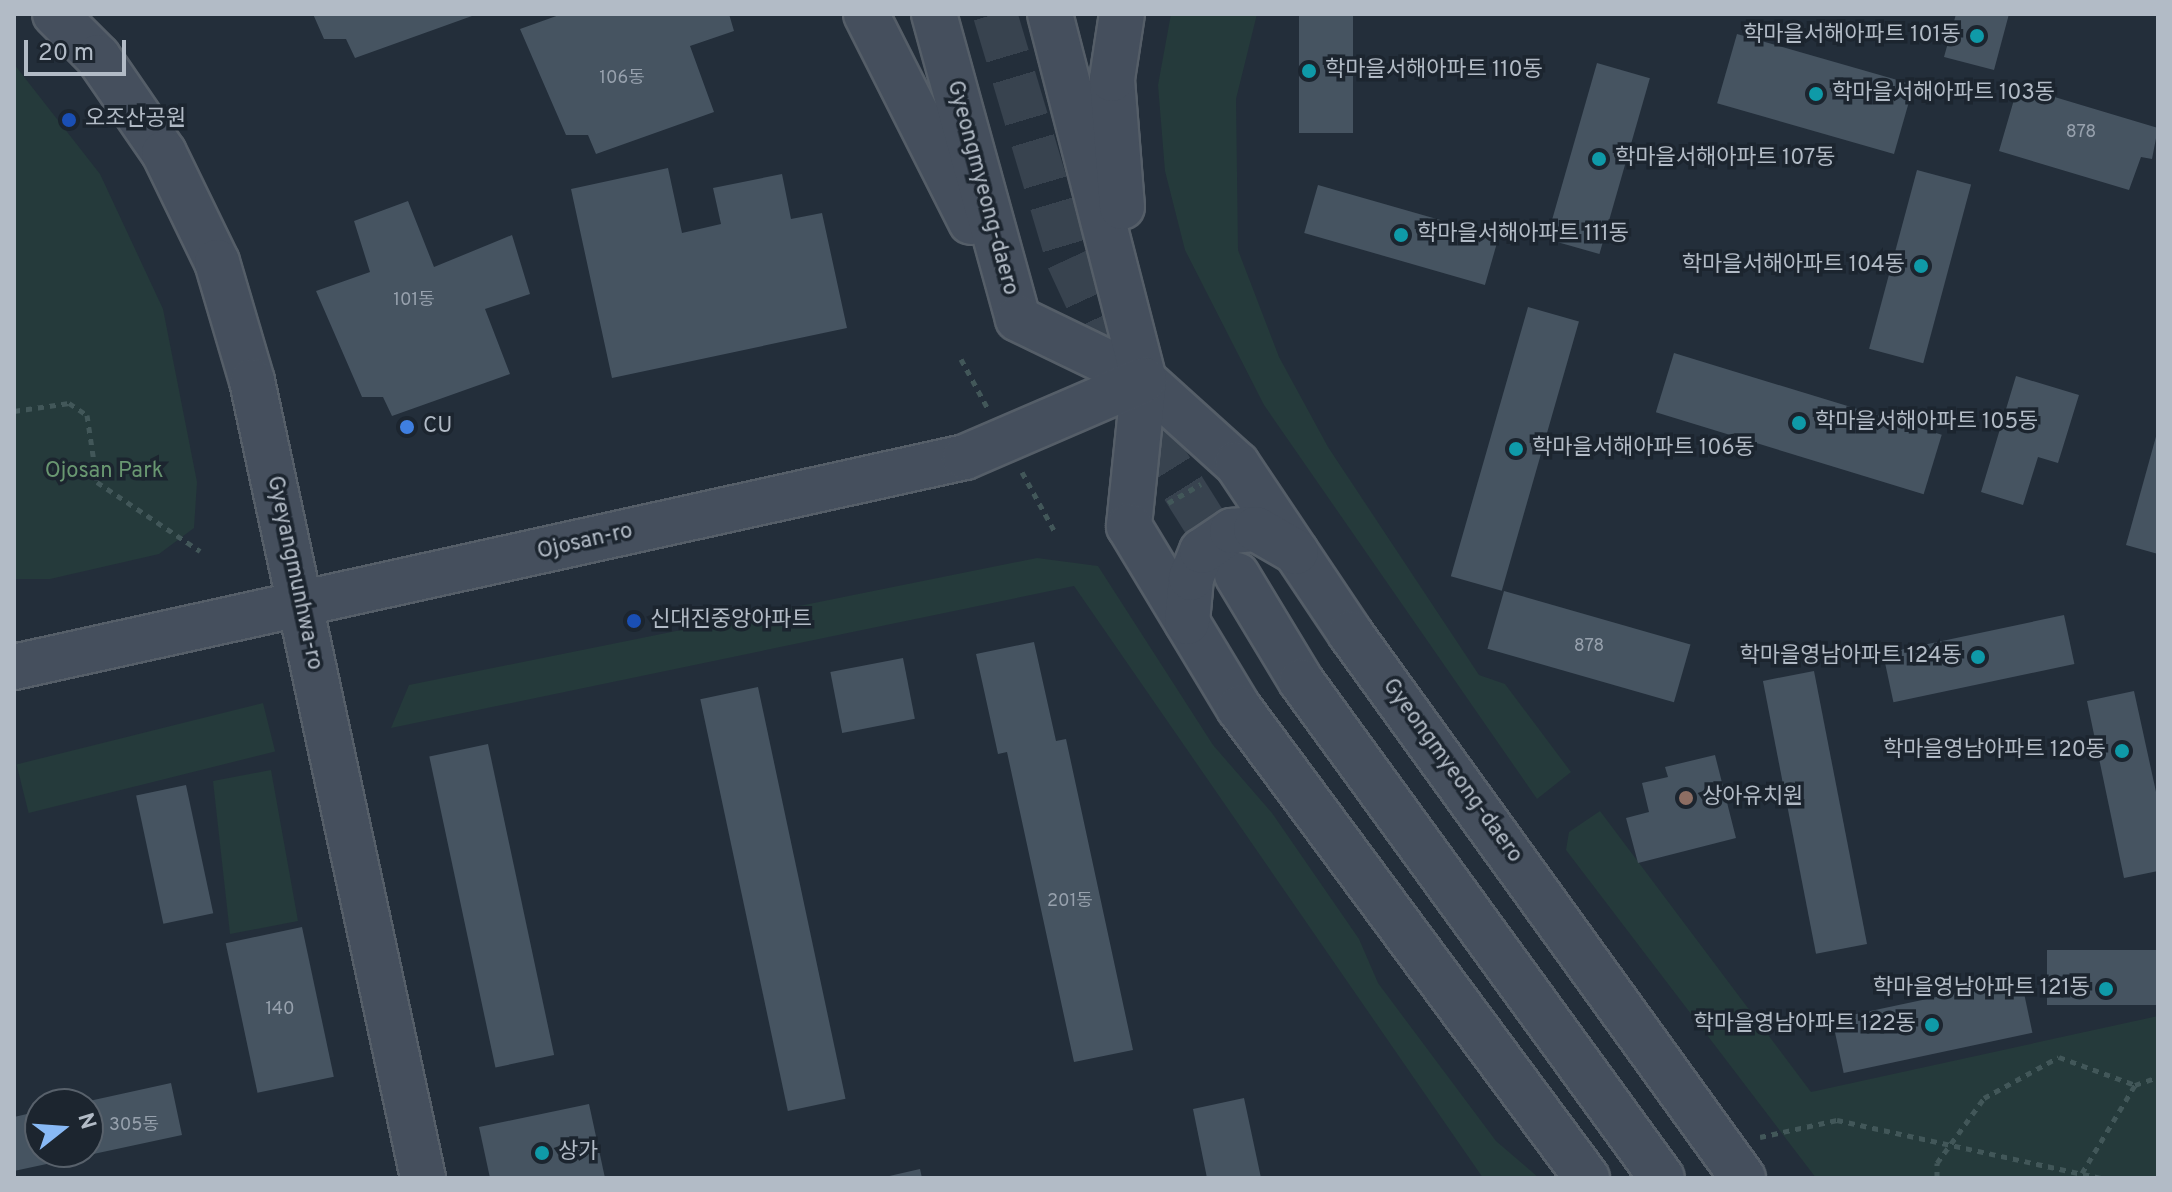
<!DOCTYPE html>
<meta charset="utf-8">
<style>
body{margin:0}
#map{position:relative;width:2172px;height:1192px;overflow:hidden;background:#232e3a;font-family:Overpass,"Noto Sans KR",sans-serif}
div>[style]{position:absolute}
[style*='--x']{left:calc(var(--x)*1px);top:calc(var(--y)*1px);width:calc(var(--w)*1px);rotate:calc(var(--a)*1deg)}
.green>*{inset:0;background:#253a3b;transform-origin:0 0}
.building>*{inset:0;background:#465461;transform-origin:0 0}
.secondary-tunnel>*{height:44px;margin-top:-22px;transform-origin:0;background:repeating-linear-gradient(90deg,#38434f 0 44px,transparent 0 66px)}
.path>*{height:5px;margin-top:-2.5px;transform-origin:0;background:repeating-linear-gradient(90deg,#425759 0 6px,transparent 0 12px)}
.roads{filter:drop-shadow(2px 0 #555e68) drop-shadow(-2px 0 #555e68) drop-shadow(0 2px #555e68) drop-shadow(0 -2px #555e68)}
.secondary>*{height:44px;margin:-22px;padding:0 22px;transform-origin:22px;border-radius:22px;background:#454f5d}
.dots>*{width:22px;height:22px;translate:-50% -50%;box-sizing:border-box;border:4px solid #1c252f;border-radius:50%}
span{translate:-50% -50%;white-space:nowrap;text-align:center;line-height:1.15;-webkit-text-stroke:7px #1c252f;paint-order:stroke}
.number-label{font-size:18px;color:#97a1ad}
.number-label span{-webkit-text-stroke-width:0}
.poi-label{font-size:22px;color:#b2bbc6}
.right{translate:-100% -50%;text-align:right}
.left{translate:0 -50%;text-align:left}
.street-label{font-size:22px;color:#b2bbc6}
.park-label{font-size:22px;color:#699771}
.frame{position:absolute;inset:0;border:16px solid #b2bbc6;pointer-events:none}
.north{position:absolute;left:24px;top:1088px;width:80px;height:80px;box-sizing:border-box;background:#1c252f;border:2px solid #58616b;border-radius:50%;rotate:73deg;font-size:22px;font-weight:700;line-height:32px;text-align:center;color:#b2bbc6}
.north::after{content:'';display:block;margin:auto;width:28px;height:36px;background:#88b9f5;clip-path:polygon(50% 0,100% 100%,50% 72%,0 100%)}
.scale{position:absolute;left:24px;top:40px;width:102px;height:36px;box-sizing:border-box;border:4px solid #b2bbc6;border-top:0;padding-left:10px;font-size:24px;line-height:28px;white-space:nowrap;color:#b2bbc6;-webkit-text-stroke:6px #1c252f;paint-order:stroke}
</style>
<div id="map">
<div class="green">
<i style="clip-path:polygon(1171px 14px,1257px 14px,1236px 99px,1238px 250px,1279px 357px,1328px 447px,1479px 675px,1505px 684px,1571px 772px,1537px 799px,1264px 405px,1185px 250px,1165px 171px,1158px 85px)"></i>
<i style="clip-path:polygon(14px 64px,100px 174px,163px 309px,197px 482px,194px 528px,159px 554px,50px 579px,14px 579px)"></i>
<i style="clip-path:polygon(1037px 558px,1098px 566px,1213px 745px,1272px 813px,1359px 939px,1378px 983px,1496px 1141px,1539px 1178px,1483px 1178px,1074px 586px,391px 728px,409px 685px)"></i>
<i style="left:263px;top:703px;width:50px;height:254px;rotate:76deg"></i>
<i style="clip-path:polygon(271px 770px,298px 921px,230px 934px,213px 781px)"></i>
<i style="clip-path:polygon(1600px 811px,1811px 1092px,2158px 1016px,2158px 1178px,1816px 1178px,1566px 850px,1569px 832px)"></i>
</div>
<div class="building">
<i style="clip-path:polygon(313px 14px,471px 14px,472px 16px,355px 58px,346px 39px,324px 39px)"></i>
<i style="clip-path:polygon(562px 14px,729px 14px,734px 31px,690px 46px,714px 112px,596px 154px,588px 135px,566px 135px,520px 29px)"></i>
<i style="left:1299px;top:14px;width:54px;height:119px"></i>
<i style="clip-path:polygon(1956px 14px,2009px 14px,1994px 70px,1944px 57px)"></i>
<i style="left:1737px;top:34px;width:184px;height:72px;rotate:16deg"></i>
<i style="left:1597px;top:63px;width:55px;height:183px;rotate:16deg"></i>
<i style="clip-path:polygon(2018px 86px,2158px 128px,2152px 159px,2141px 157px,2129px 190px,1999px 151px)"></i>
<i style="clip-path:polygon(668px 168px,682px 233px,721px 224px,713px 188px,782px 174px,791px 219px,822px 213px,847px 328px,612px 378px,571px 189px)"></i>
<i style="left:1917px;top:170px;width:56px;height:185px;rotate:15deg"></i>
<i style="left:1318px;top:185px;width:188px;height:50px;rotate:16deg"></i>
<i style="clip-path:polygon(408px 201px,434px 267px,512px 235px,530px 294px,485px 309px,510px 374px,392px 416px,383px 397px,362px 397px,316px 291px,370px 272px,354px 221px)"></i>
<i style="left:1528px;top:307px;width:53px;height:280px;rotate:16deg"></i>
<i style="left:1674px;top:353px;width:280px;height:62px;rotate:17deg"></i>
<i style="clip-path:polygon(2016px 376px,2079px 395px,2058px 463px,2038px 457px,2023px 505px,1981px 492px)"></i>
<i style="clip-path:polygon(2157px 433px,2158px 433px,2158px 554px,2126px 545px)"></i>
<i style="left:1504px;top:591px;width:194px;height:60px;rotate:16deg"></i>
<i style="left:2064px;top:615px;width:50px;height:185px;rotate:78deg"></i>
<i style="clip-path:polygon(1034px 642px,1056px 741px,1066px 739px,1133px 1050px,1074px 1062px,1007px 752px,998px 754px,976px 654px)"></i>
<i style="left:903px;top:658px;width:62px;height:74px;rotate:79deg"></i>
<i style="left:1814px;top:671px;width:278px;height:52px;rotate:79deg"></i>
<i style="left:758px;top:687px;width:421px;height:59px;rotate:78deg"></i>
<i style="clip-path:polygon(2134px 691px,2158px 801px,2158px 871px,2124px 878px,2087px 701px)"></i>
<i style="left:488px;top:744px;width:318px;height:60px;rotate:78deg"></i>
<i style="clip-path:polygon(1715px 755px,1736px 838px,1638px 863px,1626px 818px,1649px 812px,1642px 783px,1668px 777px,1665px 767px)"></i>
<i style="left:186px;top:785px;width:131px;height:51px;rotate:78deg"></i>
<i style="left:302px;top:927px;width:153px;height:78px;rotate:78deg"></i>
<i style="left:2158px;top:950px;width:55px;height:111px;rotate:90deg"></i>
<i style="left:2021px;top:979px;width:55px;height:193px;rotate:78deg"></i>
<i style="clip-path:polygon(171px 1083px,182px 1135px,14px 1171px,14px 1117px,40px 1111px,40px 1152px,88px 1152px,88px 1104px,80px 1103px)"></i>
<i style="clip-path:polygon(1244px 1098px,1261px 1178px,1207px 1178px,1193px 1109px)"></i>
<i style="clip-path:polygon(589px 1104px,605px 1178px,490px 1178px,479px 1127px)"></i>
<i style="clip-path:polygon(920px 1169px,922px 1178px,885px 1178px,885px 1177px)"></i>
</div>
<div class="secondary-tunnel">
<i style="--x:995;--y:14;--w:256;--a:73.4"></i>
<i style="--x:1068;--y:259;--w:191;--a:65.2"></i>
<i style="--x:1148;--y:432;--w:168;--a:57.9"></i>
</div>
<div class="path">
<i style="--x:961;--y:359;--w:55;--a:61.6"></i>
<i style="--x:14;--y:411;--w:56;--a:-8.3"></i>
<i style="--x:69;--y:403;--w:22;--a:34"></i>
<i style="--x:87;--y:415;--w:68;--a:81.5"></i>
<i style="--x:97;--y:482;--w:124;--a:33.8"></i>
<i style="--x:1022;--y:472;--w:68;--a:61.2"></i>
<i style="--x:1168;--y:503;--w:38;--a:-30"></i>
<i style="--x:1760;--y:1137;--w:79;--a:-12.4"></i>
<i style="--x:1837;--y:1120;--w:270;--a:12.4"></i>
<i style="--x:2082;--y:1173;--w:103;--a:-58.9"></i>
<i style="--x:1937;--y:1178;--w:15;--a:-90"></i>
<i style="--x:1937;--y:1163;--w:80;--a:-54.1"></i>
<i style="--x:1984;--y:1098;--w:85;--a:-28.7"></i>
<i style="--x:2059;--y:1057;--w:81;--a:20.2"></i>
<i style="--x:2135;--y:1085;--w:24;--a:-19"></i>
</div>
<div class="roads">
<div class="secondary">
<i style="--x:55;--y:14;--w:61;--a:45"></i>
<i style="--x:98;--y:57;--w:116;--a:55.5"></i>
<i style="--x:164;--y:153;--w:121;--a:64.1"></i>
<i style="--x:217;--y:262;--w:124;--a:73.6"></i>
<i style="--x:252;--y:381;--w:815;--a:77.89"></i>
<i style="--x:866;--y:14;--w:233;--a:63.2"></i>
<i style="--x:934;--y:14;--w:316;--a:74.6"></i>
<i style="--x:1018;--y:319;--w:140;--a:25.8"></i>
<i style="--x:1144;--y:380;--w:125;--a:42.1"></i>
<i style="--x:1237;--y:464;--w:203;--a:56.2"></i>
<i style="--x:1350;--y:633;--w:672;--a:54.2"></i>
<i style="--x:1050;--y:14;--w:378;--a:75.6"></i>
<i style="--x:1144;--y:380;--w:147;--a:95.9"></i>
<i style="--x:1129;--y:526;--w:213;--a:58.9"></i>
<i style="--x:1239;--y:708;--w:585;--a:53.48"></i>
<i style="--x:1122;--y:207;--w:128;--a:-94.5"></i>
<i style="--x:1112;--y:79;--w:66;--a:-81.3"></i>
<i style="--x:1237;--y:575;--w:124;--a:58.9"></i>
<i style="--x:1301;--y:681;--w:614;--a:54.01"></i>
<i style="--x:1187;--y:622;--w:44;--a:-84.8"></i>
<i style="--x:1191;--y:578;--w:29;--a:-68"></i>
<i style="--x:1202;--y:551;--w:36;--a:-34"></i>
<i style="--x:1232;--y:531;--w:24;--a:-5"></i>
<i style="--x:1256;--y:529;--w:46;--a:29.9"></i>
<i style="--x:14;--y:667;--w:974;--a:-12.45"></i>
<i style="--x:965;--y:457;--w:195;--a:-23.3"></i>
</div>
</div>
<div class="dots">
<i style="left:1977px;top:36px;background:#0f9aa8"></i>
<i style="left:1309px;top:71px;background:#0f9aa8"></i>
<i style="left:1816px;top:94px;background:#0f9aa8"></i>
<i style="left:69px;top:120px;background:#1a4fb4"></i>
<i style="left:1599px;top:159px;background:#0f9aa8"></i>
<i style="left:1401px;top:235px;background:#0f9aa8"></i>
<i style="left:1921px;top:266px;background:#0f9aa8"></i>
<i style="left:1799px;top:423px;background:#0f9aa8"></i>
<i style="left:407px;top:427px;background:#3f7fe0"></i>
<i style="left:1516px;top:449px;background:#0f9aa8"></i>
<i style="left:634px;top:621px;background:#1a4fb4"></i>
<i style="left:1978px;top:657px;background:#0f9aa8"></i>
<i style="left:2122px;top:751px;background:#0f9aa8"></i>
<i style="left:1686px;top:798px;background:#8d6e63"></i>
<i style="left:2106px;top:989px;background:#0f9aa8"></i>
<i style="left:1932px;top:1025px;background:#0f9aa8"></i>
<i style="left:542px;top:1153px;background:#0f9aa8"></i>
</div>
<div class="number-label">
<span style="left:622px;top:79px">106동</span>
<span style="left:2081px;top:133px">878</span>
<span style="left:414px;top:301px">101동</span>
<span style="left:1589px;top:647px">878</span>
<span style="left:1070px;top:902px">201동</span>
<span style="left:280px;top:1010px">140</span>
<span style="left:134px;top:1126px">305동</span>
</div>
<div class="poi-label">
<span class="right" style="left:1961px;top:36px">학마을서해아파트 101동</span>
<span class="left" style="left:1325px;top:71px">학마을서해아파트 110동</span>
<span class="left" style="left:1832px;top:94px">학마을서해아파트 103동</span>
<span class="left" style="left:85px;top:120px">오조산공원</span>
<span class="left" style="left:1615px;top:159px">학마을서해아파트 107동</span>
<span class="left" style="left:1417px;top:235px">학마을서해아파트 111동</span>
<span class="right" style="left:1905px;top:266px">학마을서해아파트 104동</span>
<span class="left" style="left:1815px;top:423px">학마을서해아파트 105동</span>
<span class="left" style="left:423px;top:427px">CU</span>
<span class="left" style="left:1532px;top:449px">학마을서해아파트 106동</span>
<span class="left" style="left:650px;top:621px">신대진중앙아파트</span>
<span class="right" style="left:1962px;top:657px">학마을영남아파트 124동</span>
<span class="right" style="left:2106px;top:751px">학마을영남아파트 120동</span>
<span class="left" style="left:1702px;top:798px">상아유치원</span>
<span class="right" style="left:2090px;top:989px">학마을영남아파트 121동</span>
<span class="right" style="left:1916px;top:1025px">학마을영남아파트 122동</span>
<span class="left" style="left:558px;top:1153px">상가</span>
</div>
<div class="street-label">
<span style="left:982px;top:188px;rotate:75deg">Gyeongmyeong-daero</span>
<span style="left:585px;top:542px;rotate:-13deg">Ojosan-ro</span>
<span style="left:294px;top:573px;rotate:78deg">Gyeyangmunhwa-ro</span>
<span style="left:1452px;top:771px;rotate:54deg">Gyeongmyeong-daero</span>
</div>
<div class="park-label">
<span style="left:104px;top:472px">Ojosan Park</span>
</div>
<div class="frame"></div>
<div class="north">N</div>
<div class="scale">20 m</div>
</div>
